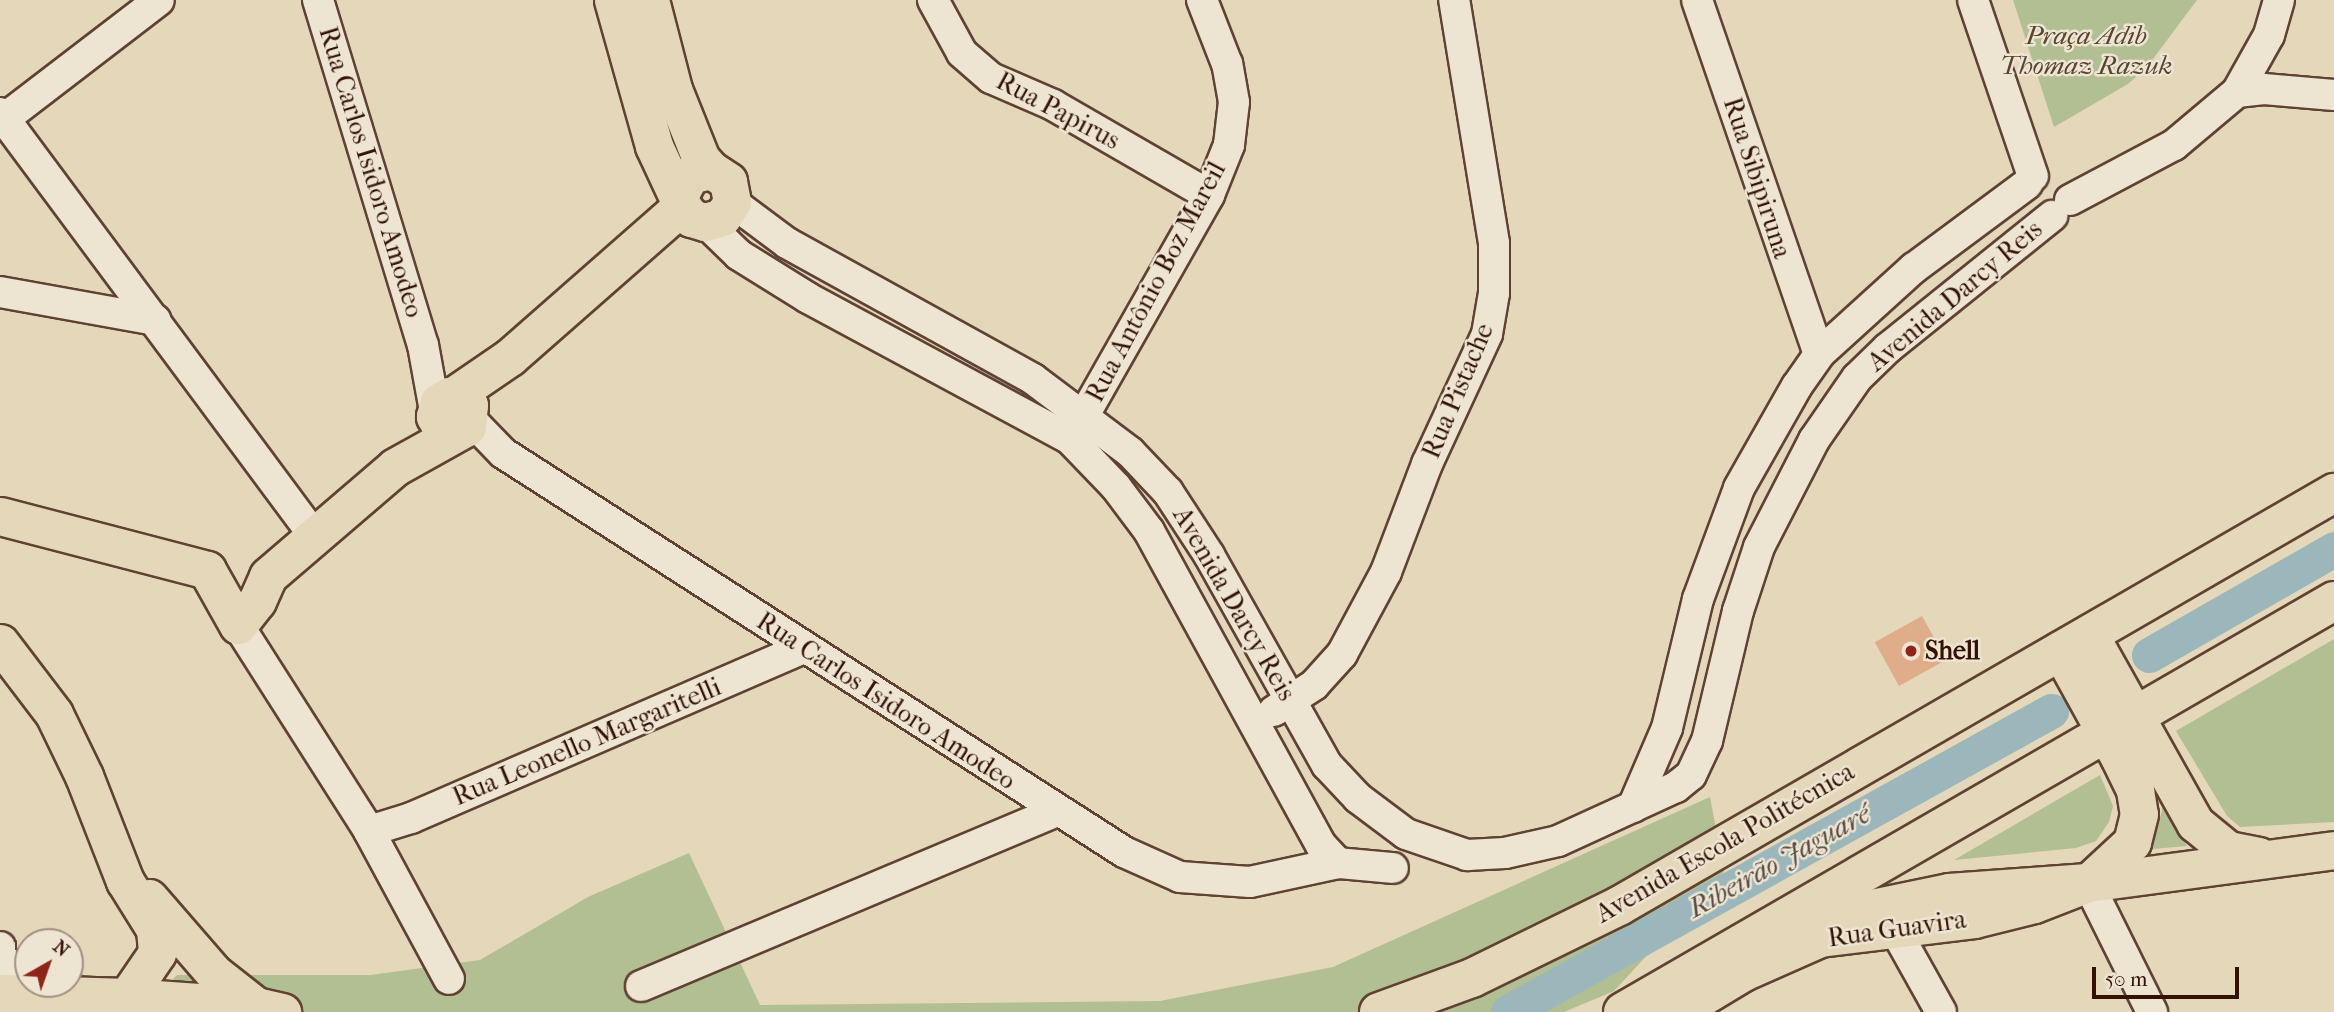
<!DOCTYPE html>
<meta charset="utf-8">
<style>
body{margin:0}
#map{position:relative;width:2334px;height:1012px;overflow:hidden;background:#e4d7ba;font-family:"IM FELL French Canon",serif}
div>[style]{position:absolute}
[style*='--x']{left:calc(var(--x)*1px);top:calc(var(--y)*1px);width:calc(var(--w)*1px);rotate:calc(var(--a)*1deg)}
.green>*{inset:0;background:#b1bf92}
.river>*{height:35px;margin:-17.5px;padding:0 17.5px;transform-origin:17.5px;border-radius:17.5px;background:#9bb7bb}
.building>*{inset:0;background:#dfad89;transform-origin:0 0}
.roads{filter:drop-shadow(2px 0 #5f4232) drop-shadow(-2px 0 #5f4232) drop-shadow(0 2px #5f4232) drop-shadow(0 -2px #5f4232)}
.minor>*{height:30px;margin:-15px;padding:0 15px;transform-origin:15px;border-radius:15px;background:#ede5d2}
.major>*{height:37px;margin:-18.5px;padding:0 18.5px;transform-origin:18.5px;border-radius:18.5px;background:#e4d7ba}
.highway>*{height:38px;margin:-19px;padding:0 19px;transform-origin:19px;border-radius:19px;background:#e4d7ba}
.dots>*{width:19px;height:19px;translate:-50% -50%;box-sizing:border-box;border:4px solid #ede5d2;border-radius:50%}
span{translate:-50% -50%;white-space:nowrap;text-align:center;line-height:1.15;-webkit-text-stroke:5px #ede5d2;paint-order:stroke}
.park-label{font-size:26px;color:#59452f;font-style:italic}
.street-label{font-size:26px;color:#331104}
.poi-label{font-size:26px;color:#331104;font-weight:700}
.left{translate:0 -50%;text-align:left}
.water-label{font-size:28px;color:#574b44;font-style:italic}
.north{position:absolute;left:14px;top:928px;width:70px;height:70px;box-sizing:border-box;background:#ede5d2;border:2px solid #a39080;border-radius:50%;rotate:40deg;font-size:19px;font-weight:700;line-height:28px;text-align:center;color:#331104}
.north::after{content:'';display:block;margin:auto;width:24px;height:32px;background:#8f2418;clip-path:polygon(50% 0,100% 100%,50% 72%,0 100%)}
.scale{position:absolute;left:2092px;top:967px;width:147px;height:32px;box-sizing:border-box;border:4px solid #331104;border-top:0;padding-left:9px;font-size:21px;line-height:24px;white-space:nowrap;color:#331104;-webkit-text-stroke:5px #ede5d2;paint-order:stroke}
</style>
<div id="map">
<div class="green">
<i style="clip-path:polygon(2013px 0,2197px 0,2147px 67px,2128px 84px,2054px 127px)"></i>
<i style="clip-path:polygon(2334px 639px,2334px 822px,2240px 827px,2227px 816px,2176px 731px)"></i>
<i style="clip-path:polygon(2100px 775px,2113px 806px,2109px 822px,2096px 841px,2076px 848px,1954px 860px)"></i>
<i style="clip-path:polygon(1710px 797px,1724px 872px,1614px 991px,1564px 1012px,142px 1012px,177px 975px,371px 975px,480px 960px,588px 897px,689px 853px,760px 1005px,1160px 1001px,1333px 967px)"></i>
<i style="clip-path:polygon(2163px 806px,2182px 838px,2187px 846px,2152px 849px)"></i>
</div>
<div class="river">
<i style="--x:2149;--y:655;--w:213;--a:-29.8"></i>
<i style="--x:1508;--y:1012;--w:621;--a:-29"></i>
</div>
<div class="building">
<i style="left:1922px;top:616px;width:50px;height:54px;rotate:61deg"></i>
</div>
<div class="roads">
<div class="minor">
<i style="--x:318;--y:0;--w:361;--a:73.1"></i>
<i style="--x:423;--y:345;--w:67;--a:79.7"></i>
<i style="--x:933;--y:0;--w:60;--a:61.3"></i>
<i style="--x:962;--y:53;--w:38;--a:41"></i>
<i style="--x:991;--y:78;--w:68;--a:23.5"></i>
<i style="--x:1053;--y:105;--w:180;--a:30"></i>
<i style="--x:1697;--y:0;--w:374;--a:71"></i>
<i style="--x:1973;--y:0;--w:186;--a:71.2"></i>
<i style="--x:2237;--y:92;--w:27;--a:-6"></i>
<i style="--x:2264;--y:89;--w:70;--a:4.9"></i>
<i style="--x:0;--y:113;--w:528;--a:53.39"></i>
<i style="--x:4;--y:119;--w:195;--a:-37.5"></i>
<i style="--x:2070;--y:200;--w:118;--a:-27.9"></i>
<i style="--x:2174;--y:145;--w:82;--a:-40.1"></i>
<i style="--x:2237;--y:92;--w:65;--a:-60.7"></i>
<i style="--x:2269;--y:35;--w:36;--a:-74"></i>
<i style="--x:732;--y:202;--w:69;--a:36.7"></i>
<i style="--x:787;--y:243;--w:281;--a:28.9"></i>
<i style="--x:1033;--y:379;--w:121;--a:37"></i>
<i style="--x:1130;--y:452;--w:55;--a:46.5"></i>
<i style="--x:1168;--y:492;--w:75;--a:56.9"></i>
<i style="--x:1209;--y:555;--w:241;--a:60.7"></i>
<i style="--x:1327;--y:765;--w:45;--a:46.8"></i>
<i style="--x:1358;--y:798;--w:60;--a:36.9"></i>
<i style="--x:1406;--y:834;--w:65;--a:19"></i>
<i style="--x:1467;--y:855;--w:38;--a:-3"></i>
<i style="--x:1505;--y:853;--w:54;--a:-12.8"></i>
<i style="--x:1558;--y:841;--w:130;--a:-24.6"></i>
<i style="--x:1676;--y:787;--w:19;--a:-39"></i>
<i style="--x:1691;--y:775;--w:38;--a:-65"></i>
<i style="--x:1707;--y:741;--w:134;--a:-76.6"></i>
<i style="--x:1738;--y:611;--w:67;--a:-71.8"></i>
<i style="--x:1759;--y:547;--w:120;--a:-62.8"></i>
<i style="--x:1814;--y:440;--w:75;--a:-55.3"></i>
<i style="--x:1857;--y:378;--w:43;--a:-44.1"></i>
<i style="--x:1888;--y:348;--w:211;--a:-38.8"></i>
<i style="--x:705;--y:222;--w:47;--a:44.1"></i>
<i style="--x:739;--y:255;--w:81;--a:31.9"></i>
<i style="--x:808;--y:298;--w:298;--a:28.3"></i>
<i style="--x:1070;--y:439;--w:66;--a:46.2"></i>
<i style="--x:1116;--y:487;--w:55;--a:53.1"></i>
<i style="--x:1149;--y:531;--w:358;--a:61.3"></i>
<i style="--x:1321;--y:845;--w:25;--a:47"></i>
<i style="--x:1338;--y:863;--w:55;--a:5.2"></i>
<i style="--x:0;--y:292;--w:158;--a:10.2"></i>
<i style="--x:471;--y:420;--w:46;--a:45.9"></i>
<i style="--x:503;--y:453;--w:738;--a:32.72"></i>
<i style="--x:1124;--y:852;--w:61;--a:24.1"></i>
<i style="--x:1180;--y:877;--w:70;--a:4.1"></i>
<i style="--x:1250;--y:882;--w:90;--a:-12.2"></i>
<i style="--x:1075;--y:431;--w:271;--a:-60.4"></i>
<i style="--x:1209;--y:195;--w:54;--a:-68.2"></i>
<i style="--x:1229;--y:145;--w:43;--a:-83.4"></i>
<i style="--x:1234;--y:102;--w:39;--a:-100"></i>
<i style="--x:1227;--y:64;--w:69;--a:-111.3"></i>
<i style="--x:238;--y:625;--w:244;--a:57.5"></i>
<i style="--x:369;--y:831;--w:168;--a:61.6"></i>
<i style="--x:1274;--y:711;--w:48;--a:-33"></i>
<i style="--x:1314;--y:685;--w:42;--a:-47.9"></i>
<i style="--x:1342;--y:654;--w:93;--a:-61.8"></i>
<i style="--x:1386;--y:572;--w:116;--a:-69.2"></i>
<i style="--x:1427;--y:464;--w:143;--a:-65.2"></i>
<i style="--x:1487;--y:334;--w:42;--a:-80.3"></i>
<i style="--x:1494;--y:293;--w:50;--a:-90"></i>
<i style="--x:1494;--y:243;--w:246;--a:-99.3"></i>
<i style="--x:1633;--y:807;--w:86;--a:-66.7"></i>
<i style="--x:1667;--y:728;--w:133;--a:-76.5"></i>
<i style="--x:1698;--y:599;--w:118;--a:-69.7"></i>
<i style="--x:1739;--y:488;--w:117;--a:-60.4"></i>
<i style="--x:1797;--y:386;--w:39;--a:-55"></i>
<i style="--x:1819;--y:354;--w:128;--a:-42.2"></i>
<i style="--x:1914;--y:268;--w:141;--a:-36.6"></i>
<i style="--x:369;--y:831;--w:44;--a:-17.2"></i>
<i style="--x:411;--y:818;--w:428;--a:-23.4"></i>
<i style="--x:2088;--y:883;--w:144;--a:63.6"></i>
<i style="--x:1893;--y:926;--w:98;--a:60.8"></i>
<i style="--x:0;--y:947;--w:46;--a:82.6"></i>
<i style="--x:641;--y:986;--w:452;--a:-22.8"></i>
</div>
<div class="major">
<i style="--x:613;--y:0;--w:152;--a:74.3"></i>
<i style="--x:654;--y:146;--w:66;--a:65"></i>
<i style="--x:682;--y:206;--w:15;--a:53"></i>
<i style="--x:691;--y:218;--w:15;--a:16"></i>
<i style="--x:705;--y:222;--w:18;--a:-16"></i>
<i style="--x:722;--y:217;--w:18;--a:-56"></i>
<i style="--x:732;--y:202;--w:21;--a:-101"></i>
<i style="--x:728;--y:181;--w:20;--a:-147"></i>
<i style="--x:711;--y:170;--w:22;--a:167"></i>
<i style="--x:690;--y:175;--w:21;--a:118"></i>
<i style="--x:650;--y:0;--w:92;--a:75.5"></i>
<i style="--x:673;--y:89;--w:75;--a:68.2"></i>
<i style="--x:701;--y:159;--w:15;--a:48"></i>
<i style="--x:453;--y:396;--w:69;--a:-34.4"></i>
<i style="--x:510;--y:357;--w:229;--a:-41.3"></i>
<i style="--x:0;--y:516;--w:214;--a:14.6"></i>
<i style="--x:207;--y:570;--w:63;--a:60.6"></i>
<i style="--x:238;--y:625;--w:31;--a:-52"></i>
<i style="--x:257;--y:601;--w:27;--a:-66"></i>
<i style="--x:268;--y:576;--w:167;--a:-40.6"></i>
<i style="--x:395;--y:467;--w:82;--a:-29.1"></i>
<i style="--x:467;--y:427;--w:22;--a:-85"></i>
<i style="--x:469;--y:405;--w:22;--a:-156"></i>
<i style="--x:449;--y:396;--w:12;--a:149"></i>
<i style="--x:439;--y:402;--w:15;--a:106"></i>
<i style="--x:435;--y:416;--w:13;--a:63"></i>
<i style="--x:441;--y:428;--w:14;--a:21"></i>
<i style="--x:2089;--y:634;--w:217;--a:60.7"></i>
<i style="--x:2195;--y:823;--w:43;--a:39.3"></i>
<i style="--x:2228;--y:850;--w:31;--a:11"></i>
<i style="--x:0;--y:643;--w:89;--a:52.7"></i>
<i style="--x:54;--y:714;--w:69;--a:64.2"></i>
<i style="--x:84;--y:776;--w:113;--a:68.7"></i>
<i style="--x:125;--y:881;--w:57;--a:58"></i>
<i style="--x:155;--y:929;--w:24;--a:85"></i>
<i style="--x:157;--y:953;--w:53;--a:124.3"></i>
<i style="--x:2060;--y:650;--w:122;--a:61.1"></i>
<i style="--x:2119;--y:757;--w:37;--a:64"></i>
<i style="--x:2135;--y:790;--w:24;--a:81"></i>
<i style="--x:2139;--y:814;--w:29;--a:104"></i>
<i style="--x:2132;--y:842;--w:59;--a:137.1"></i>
<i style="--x:149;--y:898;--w:99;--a:49.1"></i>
<i style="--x:214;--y:973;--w:53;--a:38.2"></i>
<i style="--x:0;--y:993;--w:127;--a:1.8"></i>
<i style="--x:127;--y:997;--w:129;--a:4"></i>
<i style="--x:256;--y:1006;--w:27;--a:13"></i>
<i style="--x:1677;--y:1012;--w:77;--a:-31.2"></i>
<i style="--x:1743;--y:972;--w:84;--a:-23.8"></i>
<i style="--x:1820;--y:938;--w:155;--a:-7"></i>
<i style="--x:1974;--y:919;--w:62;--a:-14"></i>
<i style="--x:2034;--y:904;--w:58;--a:-21.3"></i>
<i style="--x:2088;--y:883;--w:248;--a:-7.6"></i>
</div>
<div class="highway">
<i style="--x:1804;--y:923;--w:148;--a:-11.7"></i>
<i style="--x:1949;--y:893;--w:139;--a:-4.1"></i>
<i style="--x:1379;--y:1012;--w:99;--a:-20.1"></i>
<i style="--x:1472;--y:978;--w:164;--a:-26.1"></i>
<i style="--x:1619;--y:906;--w:826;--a:-30.01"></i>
<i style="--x:1623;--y:1012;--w:821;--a:-30.03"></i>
</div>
</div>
<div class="dots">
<i style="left:1911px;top:651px;background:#8f2418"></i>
</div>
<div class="park-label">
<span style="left:2086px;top:51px">Praça Adib<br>Thomaz Razuk</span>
</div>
<div class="street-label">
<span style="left:1058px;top:111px;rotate:28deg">Rua Papirus</span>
<span style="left:371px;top:172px;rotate:73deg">Rua Carlos Isidoro Amodeo</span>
<span style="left:1757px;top:178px;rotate:72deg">Rua Sibipiruna</span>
<span style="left:1156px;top:282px;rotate:-62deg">Rua Antônio Boz Mareil</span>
<span style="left:1955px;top:296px;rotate:-40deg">Avenida Darcy Reis</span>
<span style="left:1458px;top:391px;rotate:-67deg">Rua Pistache</span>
<span style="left:1234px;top:604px;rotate:60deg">Avenida Darcy Reis</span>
<span style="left:886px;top:701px;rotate:33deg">Rua Carlos Isidoro Amodeo</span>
<span style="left:587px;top:742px;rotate:-23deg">Rua Leonello Margaritelli</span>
<span style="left:1725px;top:843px;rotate:-30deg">Avenida Escola Politécnica</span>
<span style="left:1897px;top:929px;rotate:-8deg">Rua Guavira</span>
</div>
<div class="poi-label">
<span class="left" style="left:1925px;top:651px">Shell</span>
</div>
<div class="water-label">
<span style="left:1779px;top:861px;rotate:-29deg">Ribeirão Jaguaré</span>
</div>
<div class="north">N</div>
<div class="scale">50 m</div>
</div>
